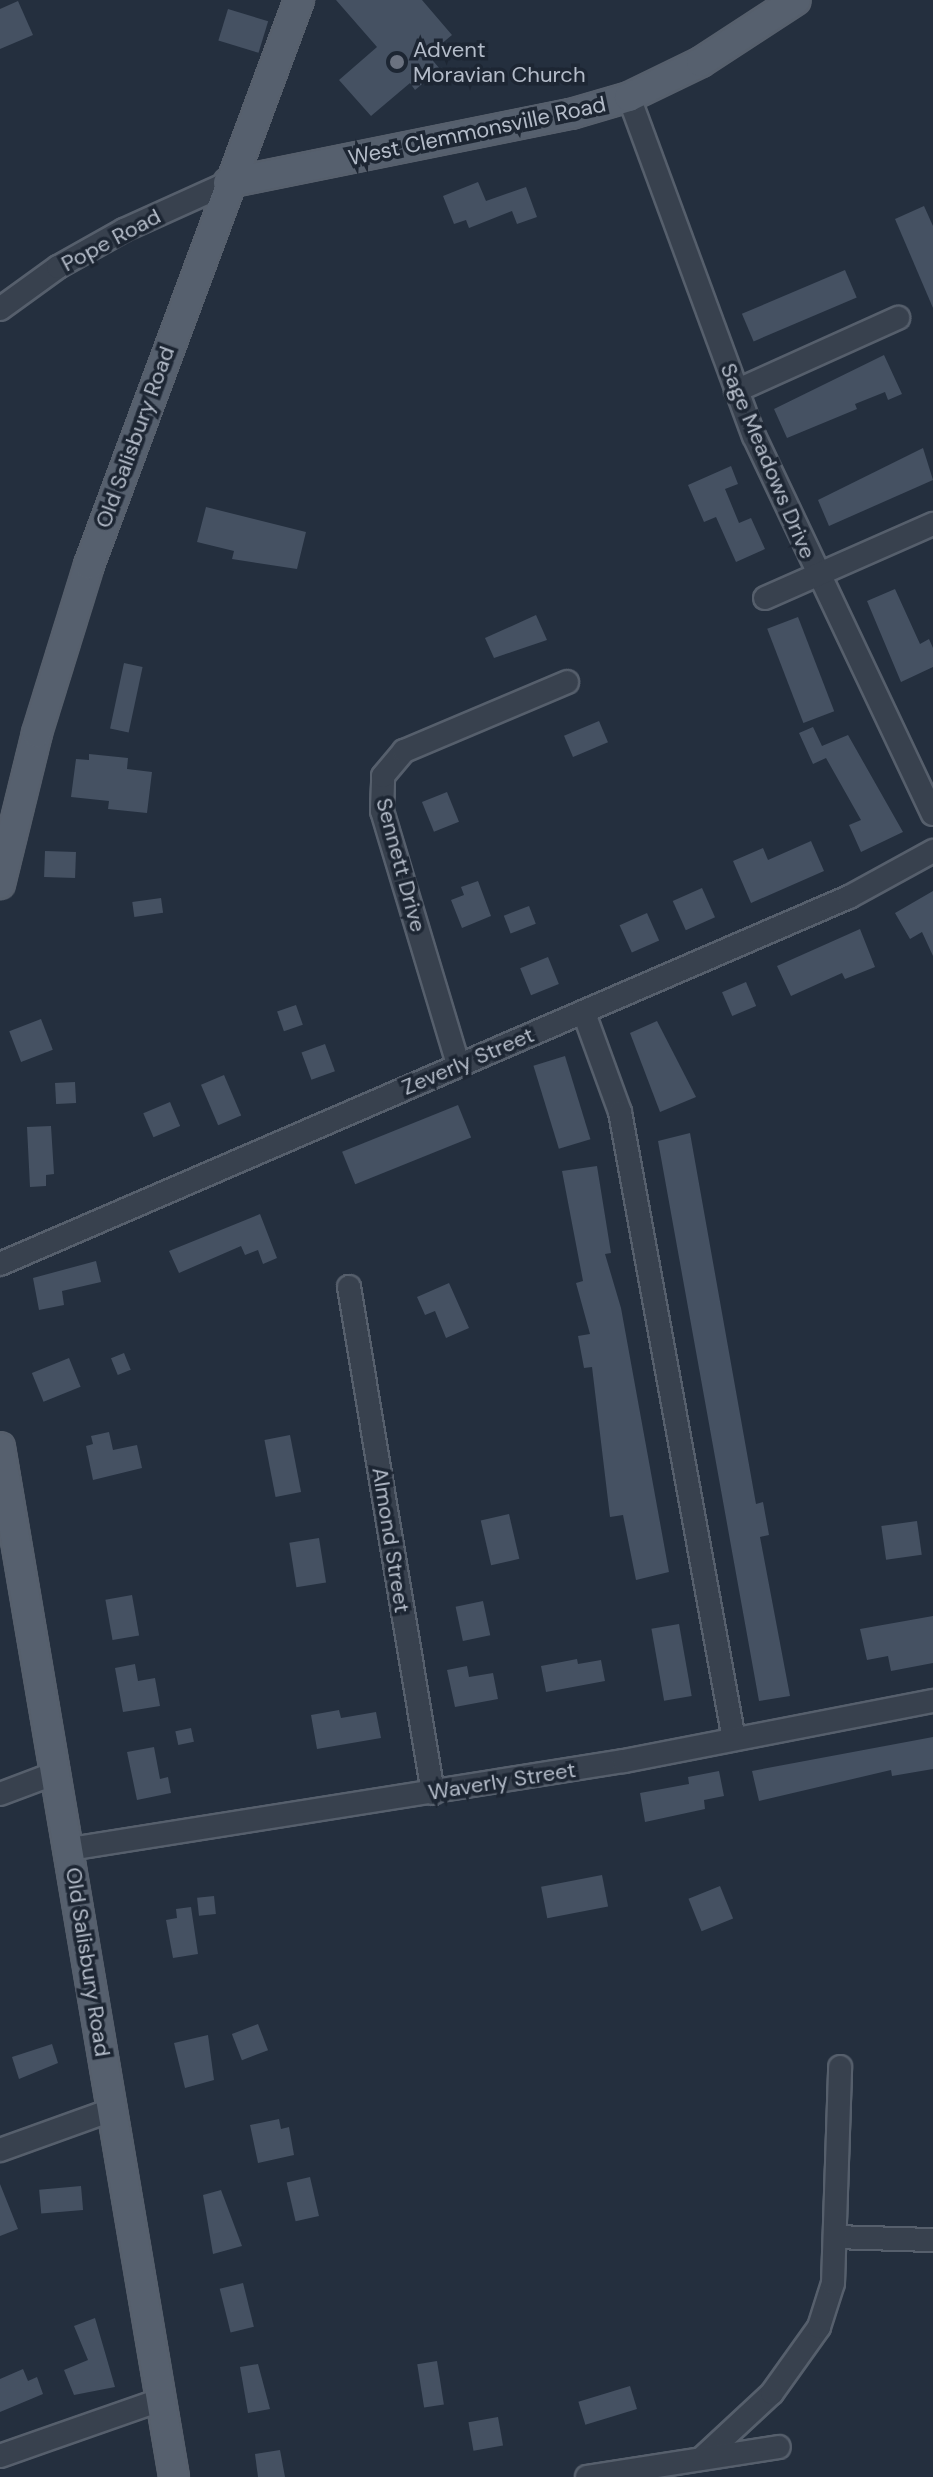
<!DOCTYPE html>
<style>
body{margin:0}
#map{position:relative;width:933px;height:2477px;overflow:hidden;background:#242f3e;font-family:"DM Sans",sans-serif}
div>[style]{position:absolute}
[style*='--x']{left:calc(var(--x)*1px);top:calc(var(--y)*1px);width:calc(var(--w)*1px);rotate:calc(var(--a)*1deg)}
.building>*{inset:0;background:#455162;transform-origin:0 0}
.roads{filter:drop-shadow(2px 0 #565f6c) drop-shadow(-2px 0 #565f6c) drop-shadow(0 2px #565f6c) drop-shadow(0 -2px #565f6c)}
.minor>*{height:22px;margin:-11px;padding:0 11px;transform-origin:11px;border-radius:11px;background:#38414e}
.major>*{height:28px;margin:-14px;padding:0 14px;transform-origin:14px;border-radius:14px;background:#56606e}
.dots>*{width:22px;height:22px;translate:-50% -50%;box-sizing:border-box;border:4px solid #1d2633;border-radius:50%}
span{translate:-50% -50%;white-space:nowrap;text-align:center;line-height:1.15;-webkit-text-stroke:7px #1d2633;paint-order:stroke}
.poi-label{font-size:22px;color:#b4bcc9}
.left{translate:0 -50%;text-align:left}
.street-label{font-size:22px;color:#b4bcc9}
</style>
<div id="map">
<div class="building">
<i style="clip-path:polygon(336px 0,422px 0,452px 35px,428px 55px,440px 69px,415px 90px,410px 83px,371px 116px,339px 80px,377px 47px)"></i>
<i style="clip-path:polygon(18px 1px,33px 35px,0 49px,0 9px)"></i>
<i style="left:228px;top:9px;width:42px;height:33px;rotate:17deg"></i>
<i style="clip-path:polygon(478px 182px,486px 201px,526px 187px,537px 217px,517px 224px,512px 211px,469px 228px,466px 220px,454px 224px,443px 196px)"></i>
<i style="clip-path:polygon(924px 206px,933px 226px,933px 308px,895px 219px)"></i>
<i style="left:845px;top:270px;width:30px;height:112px;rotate:67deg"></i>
<i style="clip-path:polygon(884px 355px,902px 394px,888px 400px,885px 392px,855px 404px,857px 409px,787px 438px,774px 409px)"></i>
<i style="clip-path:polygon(923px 448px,933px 480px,829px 526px,818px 500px)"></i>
<i style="clip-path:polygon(731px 466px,738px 484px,725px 489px,739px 523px,751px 518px,765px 549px,736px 562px,716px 517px,704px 522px,688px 485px)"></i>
<i style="clip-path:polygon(206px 507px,306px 532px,297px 569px,232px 559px,234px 551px,197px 542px)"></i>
<i style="clip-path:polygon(895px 589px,920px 644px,929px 639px,933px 648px,933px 667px,901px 682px,867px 601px)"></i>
<i style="clip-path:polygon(536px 615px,547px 640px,494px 658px,485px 638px)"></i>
<i style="left:798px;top:617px;width:101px;height:33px;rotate:69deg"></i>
<i style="left:124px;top:663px;width:19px;height:67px;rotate:12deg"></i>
<i style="left:599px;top:721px;width:23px;height:38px;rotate:67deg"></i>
<i style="clip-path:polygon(813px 727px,822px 746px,848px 735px,903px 832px,861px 852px,849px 825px,861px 820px,826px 758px,813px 764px,799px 733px)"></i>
<i style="clip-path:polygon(89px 754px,128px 758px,127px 769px,152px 772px,147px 813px,108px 809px,109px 801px,71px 797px,76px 759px,89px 760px)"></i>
<i style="left:447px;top:792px;width:32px;height:27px;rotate:68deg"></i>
<i style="clip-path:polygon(811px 841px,824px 871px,751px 903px,733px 861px,763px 848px,768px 860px)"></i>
<i style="left:45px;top:851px;width:31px;height:26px;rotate:2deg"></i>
<i style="clip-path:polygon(478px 881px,491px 916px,462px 928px,451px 900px,464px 895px,461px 887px)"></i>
<i style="left:702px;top:888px;width:32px;height:32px;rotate:66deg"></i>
<i style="clip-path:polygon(933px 891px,933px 956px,922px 932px,910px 939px,895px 913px)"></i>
<i style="left:161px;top:898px;width:15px;height:29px;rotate:82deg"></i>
<i style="left:529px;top:906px;width:19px;height:27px;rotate:69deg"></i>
<i style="left:647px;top:913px;width:30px;height:30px;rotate:66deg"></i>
<i style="clip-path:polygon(860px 929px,875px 967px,845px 979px,842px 973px,791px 996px,777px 966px)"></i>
<i style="left:548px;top:957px;width:29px;height:30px;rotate:68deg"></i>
<i style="left:746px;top:982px;width:26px;height:26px;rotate:67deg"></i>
<i style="left:296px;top:1005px;width:21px;height:20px;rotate:71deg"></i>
<i style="left:41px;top:1019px;width:33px;height:34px;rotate:69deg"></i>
<i style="clip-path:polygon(657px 1021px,696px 1097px,660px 1112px,630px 1033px)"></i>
<i style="left:325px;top:1044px;width:29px;height:25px;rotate:70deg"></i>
<i style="left:565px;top:1056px;width:87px;height:33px;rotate:73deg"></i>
<i style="left:224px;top:1075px;width:44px;height:25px;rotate:67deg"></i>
<i style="left:75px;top:1082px;width:21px;height:20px;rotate:87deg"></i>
<i style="left:170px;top:1102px;width:26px;height:29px;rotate:67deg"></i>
<i style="left:458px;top:1105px;width:35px;height:125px;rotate:68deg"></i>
<i style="clip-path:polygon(51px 1126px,54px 1174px,46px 1175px,46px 1186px,30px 1187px,27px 1127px)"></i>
<i style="clip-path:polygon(690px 1133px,756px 1504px,763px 1502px,769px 1535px,760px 1537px,790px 1696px,759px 1701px,658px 1141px)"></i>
<i style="clip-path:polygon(597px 1166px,611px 1253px,605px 1254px,621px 1308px,669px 1572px,636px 1580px,623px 1515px,610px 1517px,592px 1367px,584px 1368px,578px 1336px,590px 1334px,576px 1283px,583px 1281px,562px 1171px)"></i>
<i style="clip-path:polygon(260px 1214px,277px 1258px,263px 1264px,258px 1250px,245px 1255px,241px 1246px,179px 1273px,169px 1251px)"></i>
<i style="clip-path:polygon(96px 1261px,101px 1282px,62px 1291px,64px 1305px,39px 1310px,33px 1278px)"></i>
<i style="clip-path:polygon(449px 1283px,469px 1328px,446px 1338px,435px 1311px,425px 1315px,417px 1297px)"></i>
<i style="left:124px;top:1353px;width:18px;height:14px;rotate:68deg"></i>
<i style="left:69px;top:1358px;width:31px;height:40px;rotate:68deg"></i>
<i style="clip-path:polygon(109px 1432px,113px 1450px,137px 1445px,142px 1468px,93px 1480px,86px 1446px,93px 1444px,91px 1436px)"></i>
<i style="left:290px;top:1435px;width:58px;height:26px;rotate:79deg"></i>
<i style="left:509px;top:1514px;width:46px;height:29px;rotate:77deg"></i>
<i style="left:917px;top:1521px;width:34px;height:36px;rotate:82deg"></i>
<i style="left:319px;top:1538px;width:45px;height:30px;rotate:81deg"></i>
<i style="left:132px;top:1595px;width:41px;height:27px;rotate:80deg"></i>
<i style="left:483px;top:1601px;width:35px;height:28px;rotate:78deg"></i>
<i style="clip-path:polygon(933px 1616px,933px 1663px,891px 1671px,888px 1656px,867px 1660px,860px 1629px)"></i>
<i style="left:679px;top:1624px;width:73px;height:28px;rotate:80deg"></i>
<i style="clip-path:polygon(577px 1659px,578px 1664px,601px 1660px,605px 1681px,546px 1692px,541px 1666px)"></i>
<i style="clip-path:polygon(135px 1664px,138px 1681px,155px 1678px,160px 1706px,123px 1712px,115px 1668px)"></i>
<i style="clip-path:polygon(467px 1666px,469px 1677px,493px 1673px,498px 1699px,455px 1707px,447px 1670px)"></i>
<i style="clip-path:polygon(339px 1710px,341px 1718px,376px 1712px,381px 1738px,317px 1749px,311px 1715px)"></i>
<i style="left:191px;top:1728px;width:14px;height:16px;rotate:78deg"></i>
<i style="clip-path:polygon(933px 1737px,933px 1769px,892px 1776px,891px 1770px,759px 1801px,752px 1771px)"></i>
<i style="clip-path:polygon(154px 1747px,160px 1779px,168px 1777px,171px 1793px,137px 1800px,127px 1752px)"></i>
<i style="clip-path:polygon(719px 1771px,724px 1796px,704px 1800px,705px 1809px,645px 1822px,640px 1793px,689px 1784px,688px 1777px)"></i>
<i style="left:602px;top:1875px;width:32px;height:62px;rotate:79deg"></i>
<i style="left:720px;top:1886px;width:35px;height:34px;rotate:68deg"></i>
<i style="left:214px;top:1896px;width:18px;height:17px;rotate:84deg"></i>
<i style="clip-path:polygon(191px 1907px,198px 1954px,173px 1958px,166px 1920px,177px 1918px,176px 1909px)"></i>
<i style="left:258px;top:2024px;width:28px;height:28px;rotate:69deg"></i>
<i style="clip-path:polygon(208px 2035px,214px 2080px,185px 2088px,174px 2043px)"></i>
<i style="clip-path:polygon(52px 2044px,58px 2063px,19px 2079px,12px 2057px)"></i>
<i style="clip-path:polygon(279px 2119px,281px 2129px,289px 2127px,294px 2155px,258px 2163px,250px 2125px)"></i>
<i style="left:310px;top:2177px;width:40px;height:24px;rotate:77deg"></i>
<i style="clip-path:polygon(0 2184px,18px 2229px,0 2236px)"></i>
<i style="left:81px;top:2186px;width:24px;height:42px;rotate:85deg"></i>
<i style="clip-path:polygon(221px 2190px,242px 2246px,213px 2254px,203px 2195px)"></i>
<i style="left:243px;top:2283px;width:45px;height:24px;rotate:76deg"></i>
<i style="clip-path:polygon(95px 2318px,115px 2387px,74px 2395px,64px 2370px,88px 2360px,74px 2326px)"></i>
<i style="left:437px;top:2361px;width:44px;height:20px;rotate:81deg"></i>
<i style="clip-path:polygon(258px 2364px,270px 2409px,248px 2413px,240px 2367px)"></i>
<i style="clip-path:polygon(23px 2369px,28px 2381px,37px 2377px,43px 2394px,0 2412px,0 2379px)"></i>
<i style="left:630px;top:2386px;width:24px;height:54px;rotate:73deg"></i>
<i style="left:498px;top:2417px;width:29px;height:30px;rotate:80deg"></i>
<i style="clip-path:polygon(280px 2450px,285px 2477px,258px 2477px,255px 2454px)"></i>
</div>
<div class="roads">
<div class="minor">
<i style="--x:629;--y:97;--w:361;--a:69.8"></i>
<i style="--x:754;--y:436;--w:418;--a:64.7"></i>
<i style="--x:0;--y:309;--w:72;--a:-35.9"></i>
<i style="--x:58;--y:267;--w:76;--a:-29.3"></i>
<i style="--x:124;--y:230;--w:114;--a:-24.3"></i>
<i style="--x:736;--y:391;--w:178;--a:-24.3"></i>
<i style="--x:765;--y:598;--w:184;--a:-23.8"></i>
<i style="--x:584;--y:1013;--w:105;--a:70"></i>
<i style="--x:620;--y:1112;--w:637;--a:79.7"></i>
<i style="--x:458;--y:1064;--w:264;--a:-106.7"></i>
<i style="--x:382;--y:811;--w:35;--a:-88"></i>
<i style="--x:383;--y:776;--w:33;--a:-50"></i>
<i style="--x:404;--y:751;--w:177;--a:-22.9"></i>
<i style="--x:0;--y:1264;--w:925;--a:-23.38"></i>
<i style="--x:849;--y:897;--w:96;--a:-28.7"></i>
<i style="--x:349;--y:1287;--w:513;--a:80.57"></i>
<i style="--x:0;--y:1794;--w:60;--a:-20.6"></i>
<i style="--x:70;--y:1849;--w:561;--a:-9.03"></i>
<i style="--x:624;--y:1761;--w:315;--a:-11"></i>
<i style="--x:0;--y:2150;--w:118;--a:-19.8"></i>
<i style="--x:835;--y:2237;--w:98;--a:1.8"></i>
<i style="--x:0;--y:2456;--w:170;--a:-19.3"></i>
<i style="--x:701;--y:2459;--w:97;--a:-42.9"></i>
<i style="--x:772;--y:2393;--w:81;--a:-54.5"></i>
<i style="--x:819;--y:2327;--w:46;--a:-72.3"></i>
<i style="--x:833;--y:2283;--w:216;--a:-88.1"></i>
<i style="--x:587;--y:2477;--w:194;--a:-8.9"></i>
</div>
<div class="major">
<i style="--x:228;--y:183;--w:350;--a:-11.4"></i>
<i style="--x:571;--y:114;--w:60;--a:-16.3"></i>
<i style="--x:629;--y:97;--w:80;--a:-25.9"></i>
<i style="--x:701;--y:62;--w:113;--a:-33.1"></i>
<i style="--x:0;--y:884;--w:155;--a:-76.2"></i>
<i style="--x:37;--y:733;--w:176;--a:-72.8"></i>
<i style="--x:89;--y:565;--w:603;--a:-69.61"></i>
<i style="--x:0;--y:1447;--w:1045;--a:80.41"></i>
</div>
</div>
<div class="dots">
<i style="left:397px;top:62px;background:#6b7280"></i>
</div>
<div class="poi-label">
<span class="left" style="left:413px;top:62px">Advent<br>Moravian Church</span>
</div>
<div class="street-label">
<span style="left:477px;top:131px;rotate:-12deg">West Clemmonsville Road</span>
<span style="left:111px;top:240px;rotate:-28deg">Pope Road</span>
<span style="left:135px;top:437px;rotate:-70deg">Old Salisbury Road</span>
<span style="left:768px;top:461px;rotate:67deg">Sage Meadows Drive</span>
<span style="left:401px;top:865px;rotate:75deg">Sennett Drive</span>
<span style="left:468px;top:1061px;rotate:-23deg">Zeverly Street</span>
<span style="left:391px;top:1540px;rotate:81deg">Almond Street</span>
<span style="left:502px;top:1781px;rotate:-9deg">Waverly Street</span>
<span style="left:88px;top:1962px;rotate:81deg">Old Salisbury Road</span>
</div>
</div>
